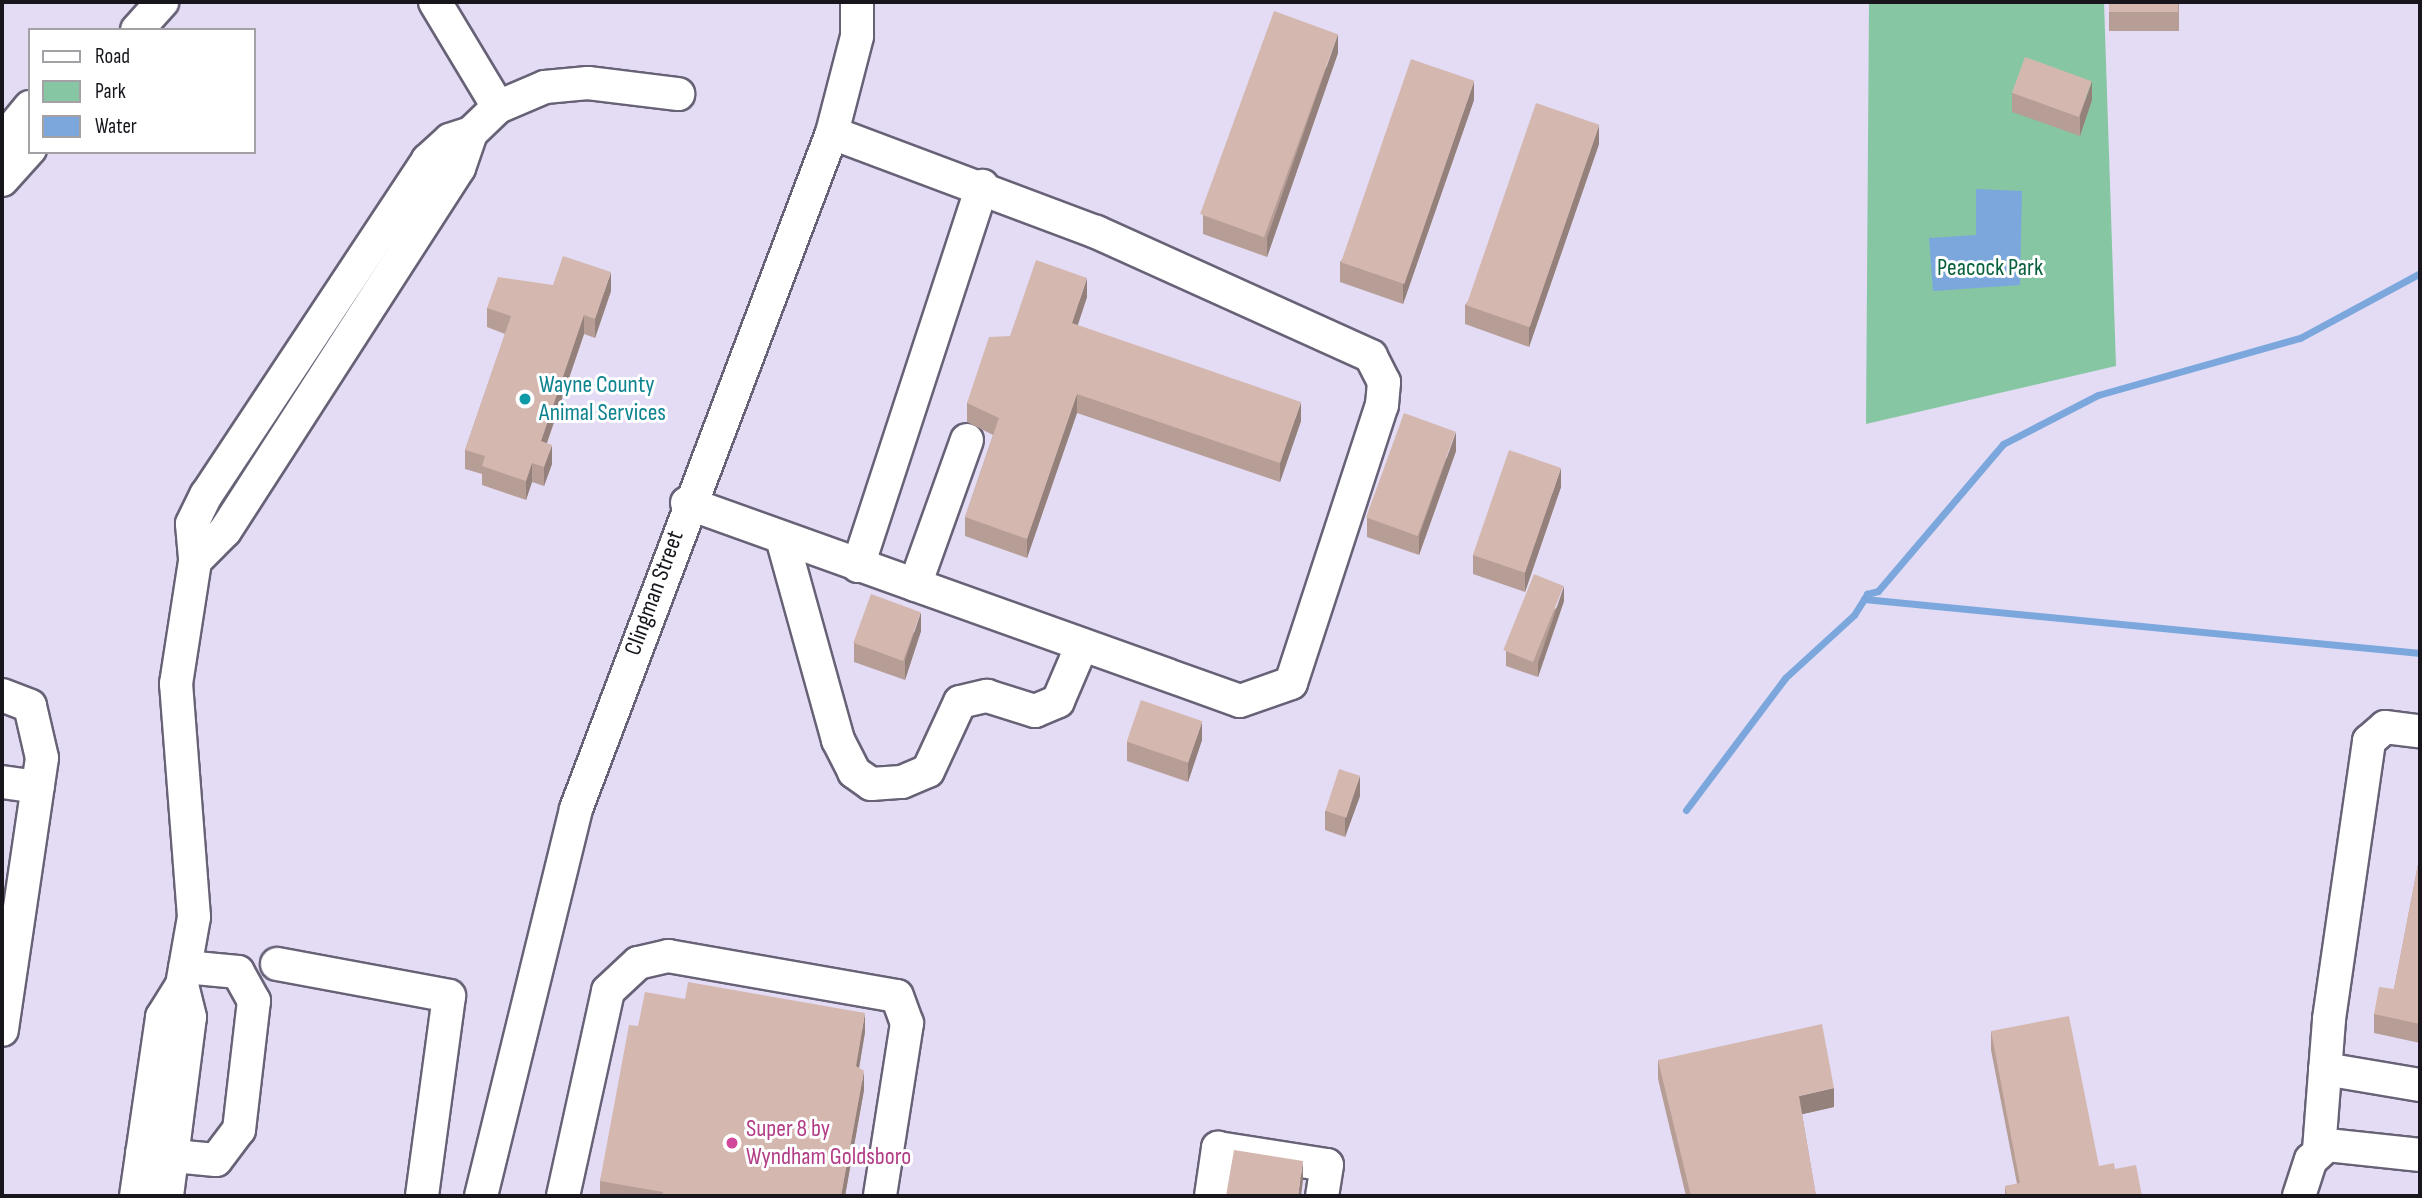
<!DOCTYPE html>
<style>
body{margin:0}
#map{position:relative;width:2422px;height:1198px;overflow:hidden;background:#e4dcf5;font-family:"Sofia Sans Condensed",sans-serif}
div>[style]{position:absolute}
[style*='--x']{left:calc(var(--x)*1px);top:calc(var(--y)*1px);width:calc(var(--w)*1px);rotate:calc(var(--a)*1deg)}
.green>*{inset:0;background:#87c6a2}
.water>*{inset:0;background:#7ba7dd}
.stream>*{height:7px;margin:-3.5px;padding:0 3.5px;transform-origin:3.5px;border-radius:3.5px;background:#7ba7dd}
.roads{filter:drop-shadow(2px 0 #686277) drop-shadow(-2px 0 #686277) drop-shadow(0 2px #686277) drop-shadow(0 -2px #686277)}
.minor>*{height:32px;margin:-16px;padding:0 16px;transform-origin:16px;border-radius:16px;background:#fff}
.wall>*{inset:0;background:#b69e97}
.shaded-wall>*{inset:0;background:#94817b}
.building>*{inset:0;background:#d4b8b0;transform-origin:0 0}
.dots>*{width:19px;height:19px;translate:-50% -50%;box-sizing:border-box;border:4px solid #fff;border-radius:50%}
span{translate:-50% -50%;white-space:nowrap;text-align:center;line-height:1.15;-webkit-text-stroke:6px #fff;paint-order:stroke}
.park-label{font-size:24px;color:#09613c}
.culture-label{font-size:24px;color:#0d838f}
.left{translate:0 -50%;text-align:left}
.street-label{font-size:24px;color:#18151d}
.hotel-label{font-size:24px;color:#b23c85}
.frame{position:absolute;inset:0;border:4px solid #18151d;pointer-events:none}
.legend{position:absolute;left:28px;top:28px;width:228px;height:126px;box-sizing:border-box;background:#fff;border:2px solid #a3a1a5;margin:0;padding:9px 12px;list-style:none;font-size:21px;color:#18151d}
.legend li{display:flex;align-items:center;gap:14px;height:35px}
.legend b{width:35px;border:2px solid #a3a1a5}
</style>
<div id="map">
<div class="green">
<i style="clip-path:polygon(1869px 2px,2104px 2px,2116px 366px,1866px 424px)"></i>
</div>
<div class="water">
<i style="clip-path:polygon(1976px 189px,2022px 191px,2020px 285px,1933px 291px,1929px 238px,1976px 235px)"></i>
</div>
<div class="stream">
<i style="--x:1864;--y:599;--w:559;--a:5.55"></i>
<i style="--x:1686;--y:810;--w:165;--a:-53.1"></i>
<i style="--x:1785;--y:678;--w:93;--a:-42.4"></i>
<i style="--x:1854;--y:615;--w:25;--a:-58"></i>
<i style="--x:1867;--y:594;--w:11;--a:-15"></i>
<i style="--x:1878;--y:591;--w:193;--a:-49.6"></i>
<i style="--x:2003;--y:444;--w:107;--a:-27.3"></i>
<i style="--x:2098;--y:395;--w:210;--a:-15.8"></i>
<i style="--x:2300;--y:338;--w:136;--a:-28.4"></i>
</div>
<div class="roads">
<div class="minor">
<i style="--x:435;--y:2;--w:122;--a:59"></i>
<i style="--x:498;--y:107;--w:51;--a:-23.1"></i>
<i style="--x:545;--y:87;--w:43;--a:-5.3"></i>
<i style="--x:588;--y:83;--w:91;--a:7"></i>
<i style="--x:137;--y:30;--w:38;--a:-48"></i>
<i style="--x:471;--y:133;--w:22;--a:162"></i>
<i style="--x:450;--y:140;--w:30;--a:138"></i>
<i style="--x:428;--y:160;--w:402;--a:123.5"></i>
<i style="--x:206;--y:495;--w:32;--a:116"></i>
<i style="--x:192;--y:524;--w:37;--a:85"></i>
<i style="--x:195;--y:561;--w:42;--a:-45"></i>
<i style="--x:225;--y:531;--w:432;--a:-57.2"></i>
<i style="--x:459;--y:168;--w:37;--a:-71"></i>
<i style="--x:471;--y:133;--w:37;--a:-44"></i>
<i style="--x:2;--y:141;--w:44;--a:-50.5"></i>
<i style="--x:2;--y:180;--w:42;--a:-47.9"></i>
<i style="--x:687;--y:503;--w:587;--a:19.7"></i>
<i style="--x:1240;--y:701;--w:54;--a:-19.4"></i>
<i style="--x:1291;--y:683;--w:293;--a:-71.9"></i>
<i style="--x:1382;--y:405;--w:23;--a:-85"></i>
<i style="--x:1384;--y:382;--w:29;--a:-117"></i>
<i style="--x:1371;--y:356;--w:302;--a:-155.7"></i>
<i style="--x:1096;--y:232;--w:282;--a:-159.4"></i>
<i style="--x:782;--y:538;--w:210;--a:74.5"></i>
<i style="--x:838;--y:740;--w:36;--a:63"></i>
<i style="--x:854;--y:772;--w:21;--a:35"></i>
<i style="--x:871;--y:784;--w:31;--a:-4"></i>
<i style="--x:902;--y:782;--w:28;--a:-23"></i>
<i style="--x:928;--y:771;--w:76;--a:-65.1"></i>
<i style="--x:960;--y:702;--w:28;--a:-13"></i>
<i style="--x:987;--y:696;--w:50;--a:17.4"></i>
<i style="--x:1035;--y:711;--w:25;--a:-23"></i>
<i style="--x:1058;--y:701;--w:61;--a:-66.8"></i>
<i style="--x:858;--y:566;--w:400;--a:-71.9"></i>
<i style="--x:915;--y:585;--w:154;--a:-70.3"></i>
<i style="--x:2;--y:695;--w:30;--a:21"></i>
<i style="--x:30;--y:706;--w:53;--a:77"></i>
<i style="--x:42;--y:758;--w:275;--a:98.4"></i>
<i style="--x:2;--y:782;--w:36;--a:8"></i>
<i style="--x:277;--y:964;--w:175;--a:10.5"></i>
<i style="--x:449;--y:996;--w:202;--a:97.7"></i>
<i style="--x:2325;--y:1069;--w:96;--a:9.6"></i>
<i style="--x:2319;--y:1150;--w:131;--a:-85.6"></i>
<i style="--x:2329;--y:1019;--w:281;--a:-81.8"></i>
<i style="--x:2369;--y:741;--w:21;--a:-41"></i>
<i style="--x:2385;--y:727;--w:35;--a:7"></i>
<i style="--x:142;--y:1153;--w:74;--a:5.4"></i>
<i style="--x:216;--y:1160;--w:38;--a:-53"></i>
<i style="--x:239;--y:1130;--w:130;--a:-83.4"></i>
<i style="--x:254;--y:1001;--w:33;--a:-119"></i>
<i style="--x:238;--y:972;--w:53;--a:-174.6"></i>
<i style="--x:136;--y:1196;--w:181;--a:-81.7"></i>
<i style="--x:162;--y:1017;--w:38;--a:-58"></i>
<i style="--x:182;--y:985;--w:69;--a:-80"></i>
<i style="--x:194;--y:917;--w:234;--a:-94.4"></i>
<i style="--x:176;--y:684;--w:124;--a:-81.2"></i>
<i style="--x:167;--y:1196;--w:180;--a:-82.7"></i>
<i style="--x:190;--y:1017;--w:33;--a:-104"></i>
<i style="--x:481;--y:1196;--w:398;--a:-76.2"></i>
<i style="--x:576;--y:809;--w:723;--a:-69.26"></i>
<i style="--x:832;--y:133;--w:100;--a:-75.5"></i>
<i style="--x:857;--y:36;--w:34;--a:-90"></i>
<i style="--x:563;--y:1196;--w:210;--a:-77.6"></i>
<i style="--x:608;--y:991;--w:41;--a:-43"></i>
<i style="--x:638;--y:963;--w:31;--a:-13"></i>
<i style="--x:668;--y:956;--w:232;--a:9.9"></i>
<i style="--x:897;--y:996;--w:29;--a:70"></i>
<i style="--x:907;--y:1023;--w:175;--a:98.9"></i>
<i style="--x:1211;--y:1196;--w:49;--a:-81.7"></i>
<i style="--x:1218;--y:1148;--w:110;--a:8.9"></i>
<i style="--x:1327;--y:1165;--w:31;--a:99"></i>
<i style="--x:2299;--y:1196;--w:38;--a:-72"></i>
<i style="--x:2311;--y:1160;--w:22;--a:-43"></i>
<i style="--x:2327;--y:1145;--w:94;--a:6.1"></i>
</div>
</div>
<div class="wall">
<i style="clip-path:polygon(2109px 2px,2194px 2px,2194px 4px,2179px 4px,2179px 31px,2109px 31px)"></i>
<i style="clip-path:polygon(1338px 53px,1267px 257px,1203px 234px,1203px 215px)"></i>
<i style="clip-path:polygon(2012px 93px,2092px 100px,2080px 136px,2012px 112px)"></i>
<i style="clip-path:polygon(1474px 100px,1403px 304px,1340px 282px,1340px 262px)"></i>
<i style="clip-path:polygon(1599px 144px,1529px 347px,1465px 324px,1465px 305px)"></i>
<i style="clip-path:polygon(611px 291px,595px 338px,584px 334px,547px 443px,552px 464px,544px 486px,532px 482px,526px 500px,482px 485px,482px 474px,465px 469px,465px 450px,505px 334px,487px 327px,487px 308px)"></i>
<i style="clip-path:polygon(1087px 297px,1077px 325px,1301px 421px,1280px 482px,1077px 413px,1027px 558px,965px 536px,965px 517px,993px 435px,967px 422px,967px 403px,1010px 336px)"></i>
<i style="clip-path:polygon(1456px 451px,1419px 555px,1367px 537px,1367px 518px)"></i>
<i style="clip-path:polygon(1561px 487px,1525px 592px,1473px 574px,1473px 555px)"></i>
<i style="clip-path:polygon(1564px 601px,1538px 677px,1506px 666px,1506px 651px)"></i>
<i style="clip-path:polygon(921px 631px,905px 680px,854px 662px,854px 643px)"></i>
<i style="clip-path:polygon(1202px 740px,1188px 782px,1127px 761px,1127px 742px)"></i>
<i style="clip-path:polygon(1360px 796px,1345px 837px,1325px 830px,1325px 811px)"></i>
<i style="clip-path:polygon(2420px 854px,2420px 1043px,2374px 1033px,2374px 1014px,2394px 989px)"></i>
<i style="clip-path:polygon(685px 999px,865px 1032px,859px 1068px,864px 1090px,845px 1196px,600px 1196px,600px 1181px,638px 1026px)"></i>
<i style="clip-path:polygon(1991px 1031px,2099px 1166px,2115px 1169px,2142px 1196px,2005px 1196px,2005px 1186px,2017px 1184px,1991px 1050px)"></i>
<i style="clip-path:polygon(1658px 1060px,1834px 1107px,1802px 1114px,1816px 1196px,1686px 1196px,1658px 1079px)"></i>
</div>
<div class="shaded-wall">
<i style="clip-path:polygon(1338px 34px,1338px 53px,1267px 257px,1267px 238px)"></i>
<i style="clip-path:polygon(1474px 81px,1474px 100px,1403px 304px,1403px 285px)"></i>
<i style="clip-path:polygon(2092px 81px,2092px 100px,2080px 136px,2080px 116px)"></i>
<i style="clip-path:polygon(1599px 125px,1599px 144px,1529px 347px,1529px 328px)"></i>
<i style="clip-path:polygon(611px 272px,611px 291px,595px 338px,595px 319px)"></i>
<i style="clip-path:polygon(1087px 278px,1087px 297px,1072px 343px,1072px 323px)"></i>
<i style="clip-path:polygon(584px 315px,584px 334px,541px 460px,541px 441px)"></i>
<i style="clip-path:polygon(1077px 394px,1077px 413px,1027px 558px,1027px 539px)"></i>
<i style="clip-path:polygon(1301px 402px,1301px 421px,1280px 482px,1280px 463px)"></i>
<i style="clip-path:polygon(1456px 432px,1456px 451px,1419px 555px,1419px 536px)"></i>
<i style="clip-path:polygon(552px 445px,552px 464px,544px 486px,544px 467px)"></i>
<i style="clip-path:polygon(532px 463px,532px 482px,526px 500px,526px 481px)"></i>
<i style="clip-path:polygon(1561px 468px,1561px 487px,1525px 592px,1525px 573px)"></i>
<i style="clip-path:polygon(1564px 586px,1564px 601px,1538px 677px,1538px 663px)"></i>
<i style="clip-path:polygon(921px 612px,921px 631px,905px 680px,905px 660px)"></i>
<i style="clip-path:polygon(1202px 721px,1202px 740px,1188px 782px,1188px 763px)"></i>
<i style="clip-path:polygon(1360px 776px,1360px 796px,1345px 837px,1345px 818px)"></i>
<i style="clip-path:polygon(865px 1013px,865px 1032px,856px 1086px,856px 1066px)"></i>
<i style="clip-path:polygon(864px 1071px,864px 1090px,845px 1196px,841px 1196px)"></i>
<i style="clip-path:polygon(1834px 1088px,1834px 1107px,1799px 1115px,1799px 1096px)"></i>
<i style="clip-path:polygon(1303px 1161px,1303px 1180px,1301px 1196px,1298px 1196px)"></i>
</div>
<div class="building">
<i style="left:2109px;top:2px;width:69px;height:10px"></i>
<i style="left:1274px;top:11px;width:68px;height:216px;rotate:20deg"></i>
<i style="left:2025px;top:57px;width:71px;height:38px;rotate:20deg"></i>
<i style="left:1411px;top:59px;width:67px;height:215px;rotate:19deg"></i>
<i style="left:1536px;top:103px;width:67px;height:214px;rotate:19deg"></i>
<i style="clip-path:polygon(563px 256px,611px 272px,595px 319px,584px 315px,541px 441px,552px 445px,544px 467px,532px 463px,526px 481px,482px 466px,485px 456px,465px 450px,511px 316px,487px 308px,498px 277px,553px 285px)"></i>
<i style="clip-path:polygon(1036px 260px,1087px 278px,1072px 323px,1301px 402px,1280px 463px,1077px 394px,1027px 539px,965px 517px,999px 418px,967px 403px,989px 337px,1010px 336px)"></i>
<i style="left:1404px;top:413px;width:55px;height:111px;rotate:20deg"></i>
<i style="left:1509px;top:450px;width:55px;height:111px;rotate:19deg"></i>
<i style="left:1534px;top:574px;width:32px;height:82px;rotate:22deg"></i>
<i style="left:871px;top:594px;width:53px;height:52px;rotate:20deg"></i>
<i style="left:1141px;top:700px;width:65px;height:44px;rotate:19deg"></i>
<i style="left:1339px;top:769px;width:22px;height:44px;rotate:18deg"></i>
<i style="clip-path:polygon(2420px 854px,2420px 1024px,2374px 1014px,2379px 987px,2394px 989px)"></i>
<i style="clip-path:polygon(688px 982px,865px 1013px,856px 1066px,864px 1071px,841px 1196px,662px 1196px,663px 1192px,600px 1181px,629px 1025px,638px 1026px,645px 992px,685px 999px)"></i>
<i style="clip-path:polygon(2069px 1016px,2099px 1166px,2114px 1163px,2115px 1169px,2136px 1165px,2142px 1196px,2007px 1196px,2005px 1186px,2020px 1183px,1991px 1031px)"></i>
<i style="clip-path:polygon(1822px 1024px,1834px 1088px,1799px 1096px,1816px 1196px,1691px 1196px,1658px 1060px)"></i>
<i style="clip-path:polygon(1234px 1150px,1303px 1161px,1298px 1196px,1226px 1196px)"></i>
</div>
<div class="dots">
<i style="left:525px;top:399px;background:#0f9aa8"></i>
<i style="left:732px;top:1143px;background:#d1479c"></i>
</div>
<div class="park-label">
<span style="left:1990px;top:268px">Peacock Park</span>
</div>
<div class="culture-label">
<span class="left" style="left:539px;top:399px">Wayne County<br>Animal Services</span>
</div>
<div class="street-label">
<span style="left:654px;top:593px;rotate:-70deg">Clingman Street</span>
</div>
<div class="hotel-label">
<span class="left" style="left:746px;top:1143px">Super 8 by<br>Wyndham Goldsboro</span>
</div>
<div class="frame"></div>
<ul class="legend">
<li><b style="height:9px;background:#fff"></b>Road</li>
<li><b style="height:19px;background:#87c6a2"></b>Park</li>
<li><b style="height:19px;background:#7ba7dd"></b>Water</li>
</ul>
</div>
